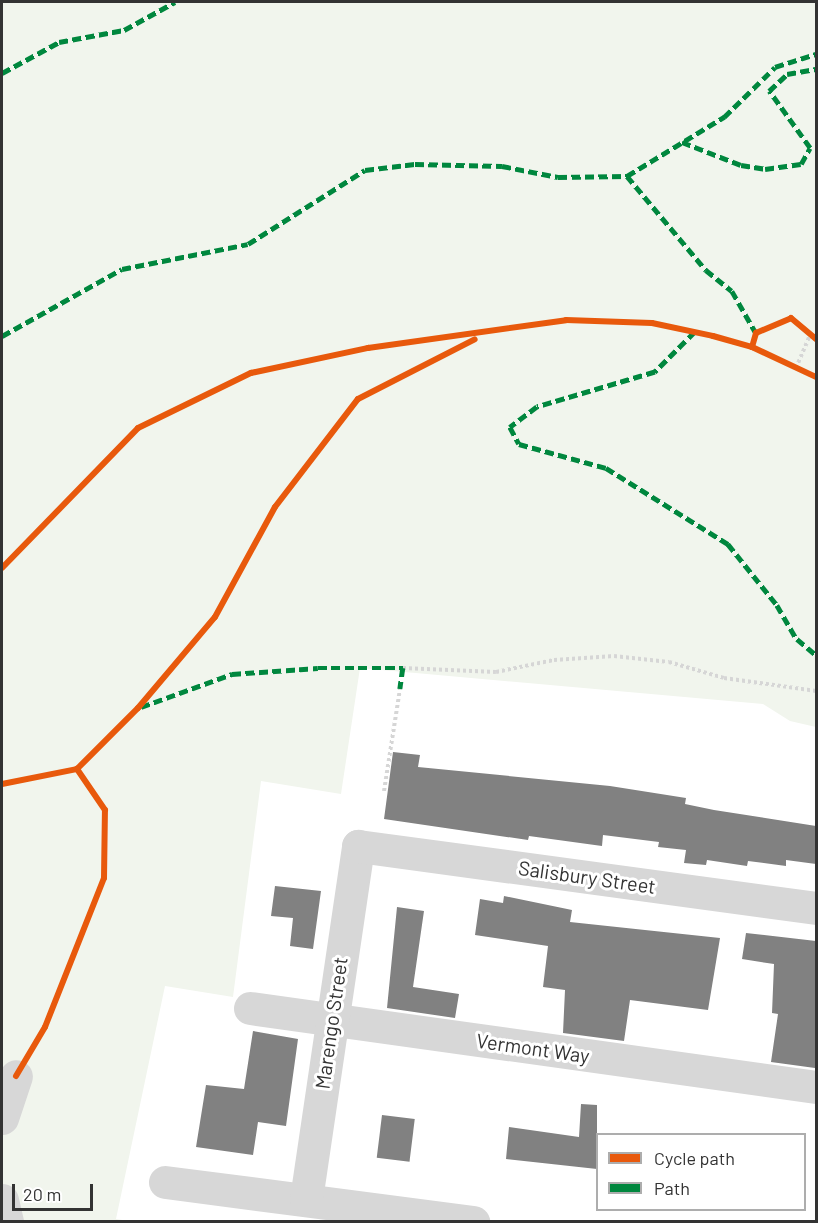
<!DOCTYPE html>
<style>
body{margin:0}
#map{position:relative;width:818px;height:1223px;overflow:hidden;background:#fff;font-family:Barlow,sans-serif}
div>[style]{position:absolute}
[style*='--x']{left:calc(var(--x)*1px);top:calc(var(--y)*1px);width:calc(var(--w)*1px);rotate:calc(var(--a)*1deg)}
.green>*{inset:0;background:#f1f5ed}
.building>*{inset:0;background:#818181;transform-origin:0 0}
.path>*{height:4px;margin-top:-2px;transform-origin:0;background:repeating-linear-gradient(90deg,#d6d6d6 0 3px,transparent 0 6px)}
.minor>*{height:33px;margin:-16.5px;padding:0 16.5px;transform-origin:16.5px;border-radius:16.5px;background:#d7d7d7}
.quiet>*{height:4.5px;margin-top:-2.25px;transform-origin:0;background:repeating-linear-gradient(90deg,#00873e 0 9px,transparent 0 13.5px)}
.cycleway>*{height:6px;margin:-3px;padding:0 3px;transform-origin:3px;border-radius:3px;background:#e8590c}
span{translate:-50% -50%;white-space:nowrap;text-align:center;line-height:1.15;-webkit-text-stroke:6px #fff;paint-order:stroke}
.street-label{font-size:20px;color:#333}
.frame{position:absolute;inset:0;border:3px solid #333;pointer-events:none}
.legend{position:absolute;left:596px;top:1133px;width:210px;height:78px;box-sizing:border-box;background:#fff;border:2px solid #adadad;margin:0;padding:8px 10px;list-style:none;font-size:18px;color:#333}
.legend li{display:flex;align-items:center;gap:12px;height:30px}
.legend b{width:30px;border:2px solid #adadad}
.scale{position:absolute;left:12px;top:1184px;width:81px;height:27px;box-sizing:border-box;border:3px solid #333;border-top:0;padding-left:8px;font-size:18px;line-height:21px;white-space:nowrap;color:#333;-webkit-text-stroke:4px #fff;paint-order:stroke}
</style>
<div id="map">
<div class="green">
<i style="clip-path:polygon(2px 2px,816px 2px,816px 727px,790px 721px,763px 704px,360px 668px,341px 794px,261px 781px,233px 997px,165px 986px,116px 1219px,129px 1221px,2px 1222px)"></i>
</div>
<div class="building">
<i style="clip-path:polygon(393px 752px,420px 755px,418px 767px,610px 786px,686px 798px,685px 804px,714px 810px,816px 826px,816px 864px,786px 860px,786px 866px,748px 861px,747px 866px,707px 860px,706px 865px,684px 863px,686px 850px,658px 847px,659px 842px,603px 835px,602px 846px,529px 836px,528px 840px,384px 819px)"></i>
<i style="clip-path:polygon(275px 886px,321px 891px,313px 949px,290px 946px,293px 918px,271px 916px)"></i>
<i style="clip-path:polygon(504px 896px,572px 910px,570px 922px,720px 938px,708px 1010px,630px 1000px,624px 1041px,563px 1033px,565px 990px,543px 987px,548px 946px,475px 935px,480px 899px,503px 903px)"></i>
<i style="clip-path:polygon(397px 907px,424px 911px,413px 987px,459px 994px,455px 1018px,387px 1008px)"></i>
<i style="clip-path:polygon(746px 933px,816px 941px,815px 1068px,771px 1062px,778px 1014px,772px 1013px,774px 964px,742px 959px)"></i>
<i style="clip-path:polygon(253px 1031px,298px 1039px,286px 1126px,258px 1122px,253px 1155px,196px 1147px,206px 1085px,244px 1089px)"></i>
<i style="clip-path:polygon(581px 1104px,597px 1105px,597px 1169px,506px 1159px,509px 1127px,579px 1137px)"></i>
<i style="left:382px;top:1115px;width:33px;height:43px;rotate:7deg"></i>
</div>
<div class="path">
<i style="--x:796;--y:368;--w:36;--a:-67"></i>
<i style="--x:403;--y:668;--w:93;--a:2.5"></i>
<i style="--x:496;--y:672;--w:59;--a:-11.7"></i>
<i style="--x:554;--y:660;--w:60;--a:-3.8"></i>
<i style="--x:614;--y:656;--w:55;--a:6.2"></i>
<i style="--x:669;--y:662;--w:57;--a:16.2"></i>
<i style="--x:724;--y:678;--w:93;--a:8"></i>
<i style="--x:384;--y:791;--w:103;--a:-81.1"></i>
</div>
<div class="minor">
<i style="--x:250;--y:1008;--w:571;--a:7.95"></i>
<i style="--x:2;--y:1118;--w:44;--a:-71.6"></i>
<i style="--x:165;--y:1182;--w:311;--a:7.4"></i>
<i style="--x:306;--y:1199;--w:357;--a:-81.6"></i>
<i style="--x:358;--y:846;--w:462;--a:7.7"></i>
<i style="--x:2;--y:1200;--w:23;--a:77"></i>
</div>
<div class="quiet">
<i style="--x:2;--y:73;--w:65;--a:-28.5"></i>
<i style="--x:59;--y:42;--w:66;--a:-10.5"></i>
<i style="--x:124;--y:30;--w:58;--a:-28.8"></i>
<i style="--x:682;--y:142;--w:63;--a:21.3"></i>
<i style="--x:741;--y:165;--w:24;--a:9"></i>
<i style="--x:765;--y:169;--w:36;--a:-8"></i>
<i style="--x:801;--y:164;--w:18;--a:-61"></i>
<i style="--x:810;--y:148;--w:70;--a:-125.7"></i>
<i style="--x:769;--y:91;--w:25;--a:-43"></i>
<i style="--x:787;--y:74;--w:29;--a:-10"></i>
<i style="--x:627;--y:176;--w:123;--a:50"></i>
<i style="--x:706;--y:270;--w:33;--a:39"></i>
<i style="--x:732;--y:291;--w:48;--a:60.3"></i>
<i style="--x:695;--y:332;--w:57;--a:135"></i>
<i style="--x:655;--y:372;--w:123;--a:163.5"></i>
<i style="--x:537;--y:407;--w:34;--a:143"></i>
<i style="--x:510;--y:427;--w:19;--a:62"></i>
<i style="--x:519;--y:444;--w:90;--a:15.4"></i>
<i style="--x:606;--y:468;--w:144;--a:31.9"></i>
<i style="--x:728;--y:544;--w:78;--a:51.2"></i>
<i style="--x:777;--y:605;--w:39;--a:60"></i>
<i style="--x:797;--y:639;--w:25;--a:40"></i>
<i style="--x:2;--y:336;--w:137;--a:-29.2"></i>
<i style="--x:122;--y:269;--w:128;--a:-11.2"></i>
<i style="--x:248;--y:244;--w:138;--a:-32.3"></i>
<i style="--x:365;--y:170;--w:50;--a:-6.8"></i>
<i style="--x:415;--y:164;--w:87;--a:1.3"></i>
<i style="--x:502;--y:166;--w:57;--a:11.1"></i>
<i style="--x:558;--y:177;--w:69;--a:-0.8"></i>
<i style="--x:627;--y:176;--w:114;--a:-31.3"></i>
<i style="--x:724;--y:117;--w:71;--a:-44.4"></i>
<i style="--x:775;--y:67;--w:43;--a:-17.6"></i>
<i style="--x:141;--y:707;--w:97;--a:-19.9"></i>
<i style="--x:232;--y:674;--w:86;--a:-4"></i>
<i style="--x:318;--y:668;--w:85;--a:0"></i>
<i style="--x:403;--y:668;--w:21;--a:98"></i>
</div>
<div class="cycleway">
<i style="--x:752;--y:347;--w:15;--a:-74"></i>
<i style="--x:756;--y:333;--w:38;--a:-23"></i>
<i style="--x:791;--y:318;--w:33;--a:40"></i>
<i style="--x:2;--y:568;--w:195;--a:-45.8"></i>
<i style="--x:138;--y:428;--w:126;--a:-26"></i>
<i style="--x:251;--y:373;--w:120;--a:-12.1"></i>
<i style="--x:368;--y:348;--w:200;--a:-8"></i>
<i style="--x:566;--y:320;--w:86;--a:2"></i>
<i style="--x:652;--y:323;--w:62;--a:12"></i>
<i style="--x:713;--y:336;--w:41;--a:15.8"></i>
<i style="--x:752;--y:347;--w:71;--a:25.1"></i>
<i style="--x:2;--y:784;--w:76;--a:-11.3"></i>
<i style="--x:77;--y:769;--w:86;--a:-45"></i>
<i style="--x:138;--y:708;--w:119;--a:-49.8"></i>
<i style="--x:215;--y:617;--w:125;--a:-61.4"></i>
<i style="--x:275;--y:507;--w:136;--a:-52.5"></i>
<i style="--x:358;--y:399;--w:131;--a:-27.1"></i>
<i style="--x:16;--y:1076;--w:57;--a:-59.4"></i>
<i style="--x:45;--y:1027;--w:160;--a:-68.4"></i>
<i style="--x:104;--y:878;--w:68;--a:-89.2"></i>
<i style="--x:105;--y:810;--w:50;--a:-124.3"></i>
</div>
<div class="street-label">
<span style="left:587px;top:877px;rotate:8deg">Salisbury Street</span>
<span style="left:331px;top:1023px;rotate:-82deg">Marengo Street</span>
<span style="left:533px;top:1048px;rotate:8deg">Vermont Way</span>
</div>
<div class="frame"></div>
<ul class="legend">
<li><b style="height:8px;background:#e8590c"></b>Cycle path</li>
<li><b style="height:8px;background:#00873e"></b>Path</li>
</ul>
<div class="scale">20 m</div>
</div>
